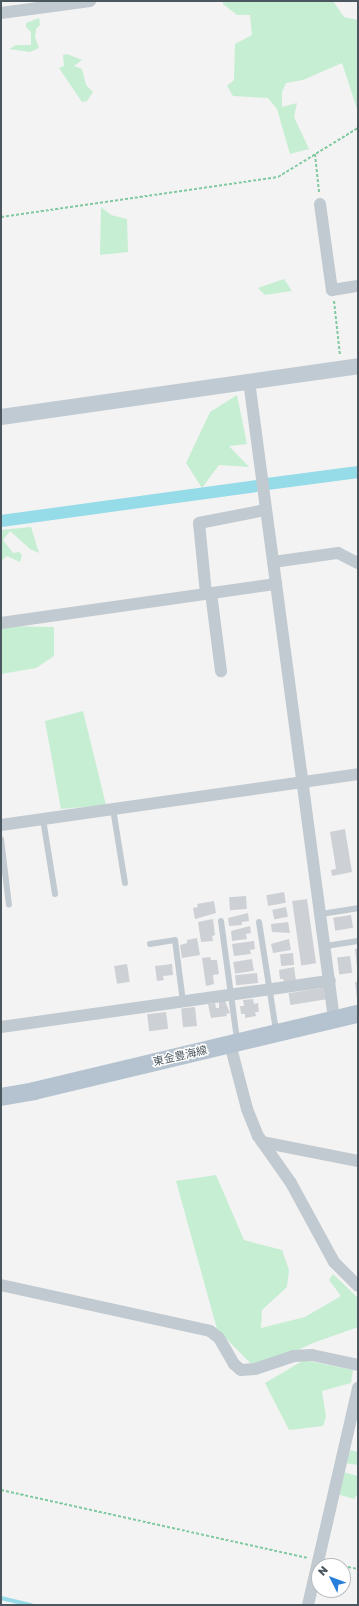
<!DOCTYPE html>
<meta charset="utf-8">
<style>
body{margin:0}
#map{position:relative;width:359px;height:1606px;overflow:hidden;background:#f4f3f3;font-family:"Golos Text","Noto Sans JP",sans-serif}
div>[style]{position:absolute}
[style*='--x']{left:calc(var(--x)*1px);top:calc(var(--y)*1px);width:calc(var(--w)*1px);rotate:calc(var(--a)*1deg)}
.green>*{inset:0;background:#c5eed3}
.stream>*{height:3.5px;margin:-1.75px;padding:0 1.75px;transform-origin:1.75px;border-radius:1.75px;background:#95dbe8}
.canal>*{height:12px;margin:-6px;padding:0 6px;transform-origin:6px;border-radius:6px;background:#95dbe8}
.building>*{inset:0;background:#cdd0d4;transform-origin:0 0}
.path>*{height:2px;margin-top:-1px;transform-origin:0;background:repeating-linear-gradient(90deg,#7fcaa1 0 3px,transparent 0 5px)}
.lane>*{height:6px;margin:-3px;padding:0 3px;transform-origin:3px;border-radius:3px;background:#c1cad0}
.street>*{height:12px;margin:-6px;padding:0 6px;transform-origin:6px;border-radius:6px;background:#c1cad0}
.secondary>*{height:16px;margin:-8px;padding:0 8px;transform-origin:8px;border-radius:8px;background:#c0cad2}
.primary>*{height:18px;margin:-9px;padding:0 9px;transform-origin:9px;border-radius:9px;background:#b4c3cf}
span{translate:-50% -50%;white-space:nowrap;text-align:center;line-height:1.15;-webkit-text-stroke:3px #fff;paint-order:stroke}
.street-label{font-size:11px;color:#4b575f}
.frame{position:absolute;inset:0;border:2px solid #4b575f;pointer-events:none}
.north{position:absolute;left:311px;top:1558px;width:40px;height:40px;box-sizing:border-box;background:#fff;border:1px solid #b7bcbf;border-radius:50%;rotate:312deg;font-size:11px;font-weight:700;line-height:16px;text-align:center;color:#4b575f}
.north::after{content:'';display:block;margin:auto;width:14px;height:18px;background:#267fdb;clip-path:polygon(50% 0,100% 100%,50% 72%,0 100%)}
</style>
<div id="map">
<div class="green">
<i style="clip-path:polygon(223px 1px,333px 1px,344px 17px,358px 20px,358px 112px,342px 63px,303px 80px,286px 83px,282px 92px,282px 107px,297px 103px,294px 117px,309px 149px,290px 154px,277px 109px,268px 98px,233px 96px,227px 86px,234px 80px,235px 44px,252px 35px,250px 15px,237px 15px,223px 4px)"></i>
<i style="clip-path:polygon(39px 18px,40px 25px,36px 29px,35px 37px,39px 48px,30px 52px,9px 49px,16px 45px,31px 45px,31px 32px,26px 27px,26px 23px)"></i>
<i style="clip-path:polygon(67px 54px,82px 60px,74px 66px,82px 69px,86px 85px,93px 92px,87px 101px,82px 102px,59px 68px,64px 66px,63px 55px)"></i>
<i style="clip-path:polygon(101px 207px,111px 215px,127px 219px,128px 252px,100px 255px)"></i>
<i style="clip-path:polygon(284px 279px,292px 291px,265px 295px,258px 288px)"></i>
<i style="clip-path:polygon(237px 395px,247px 444px,229px 446px,249px 467px,219px 465px,202px 488px,186px 463px,210px 412px)"></i>
<i style="clip-path:polygon(31px 527px,39px 553px,30px 549px,10px 531px,3px 540px,13px 553px,19px 552px,22px 555px,20px 562px,7px 556px,1px 561px,1px 530px)"></i>
<i style="clip-path:polygon(1px 613px,4px 626px,54px 627px,54px 656px,36px 668px,1px 674px)"></i>
<i style="clip-path:polygon(83px 711px,106px 805px,61px 809px,45px 721px)"></i>
<i style="clip-path:polygon(216px 1175px,244px 1240px,282px 1250px,289px 1270px,287px 1287px,262px 1310px,261px 1328px,305px 1317px,341px 1296px,329px 1280px,333px 1274px,358px 1298px,358px 1327px,313px 1343px,291px 1353px,251px 1364px,217px 1329px,176px 1181px)"></i>
<i style="clip-path:polygon(304px 1360px,353px 1370px,351px 1383px,322px 1391px,326px 1417px,323px 1426px,289px 1430px,265px 1383px)"></i>
<i style="clip-path:polygon(351px 1450px,358px 1452px,358px 1465px,344px 1463px)"></i>
<i style="clip-path:polygon(343px 1472px,358px 1476px,358px 1493px,354px 1499px,337px 1494px)"></i>
</div>
<div class="stream">
<i style="--x:1;--y:1598;--w:31;--a:13"></i>
</div>
<div class="canal">
<i style="--x:267;--y:484;--w:92;--a:-7.5"></i>
<i style="--x:1;--y:521;--w:257;--a:-7.8"></i>
</div>
<div class="building">
<i style="clip-path:polygon(345px 829px,352px 872px,332px 876px,331px 870px,336px 869px,330px 832px)"></i>
<i style="left:284px;top:892px;width:11px;height:18px;rotate:80deg"></i>
<i style="left:246px;top:896px;width:13px;height:17px;rotate:86deg"></i>
<i style="left:307px;top:899px;width:65px;height:15px;rotate:82deg"></i>
<i style="clip-path:polygon(214px 901px,216px 913px,195px 919px,193px 908px,198px 907px,197px 904px)"></i>
<i style="left:286px;top:907px;width:10px;height:14px;rotate:79deg"></i>
<i style="clip-path:polygon(248px 913px,249px 921px,242px 922px,242px 925px,229px 926px,228px 918px)"></i>
<i style="left:351px;top:915px;width:13px;height:18px;rotate:81deg"></i>
<i style="clip-path:polygon(213px 919px,215px 935px,212px 936px,213px 941px,201px 942px,198px 922px)"></i>
<i style="clip-path:polygon(288px 922px,290px 933px,272px 932px,271px 924px)"></i>
<i style="clip-path:polygon(250px 926px,251px 933px,246px 934px,247px 939px,232px 941px,231px 931px)"></i>
<i style="clip-path:polygon(197px 938px,200px 955px,182px 958px,180px 945px,187px 943px,187px 940px)"></i>
<i style="clip-path:polygon(289px 939px,291px 950px,273px 953px,271px 944px)"></i>
<i style="clip-path:polygon(254px 941px,255px 949px,250px 950px,251px 954px,234px 956px,232px 944px)"></i>
<i style="clip-path:polygon(358px 948px,358px 967px,357px 967px,355px 949px)"></i>
<i style="left:293px;top:953px;width:12px;height:13px;rotate:85deg"></i>
<i style="left:350px;top:956px;width:17px;height:13px;rotate:83deg"></i>
<i style="clip-path:polygon(210px 957px,211px 960px,217px 960px,219px 974px,213px 975px,214px 984px,206px 986px,202px 958px)"></i>
<i style="left:252px;top:959px;width:12px;height:19px;rotate:81deg"></i>
<i style="left:127px;top:964px;width:18px;height:13px;rotate:81deg"></i>
<i style="clip-path:polygon(172px 964px,173px 975px,163px 976px,164px 980px,157px 981px,155px 966px)"></i>
<i style="clip-path:polygon(294px 967px,296px 981px,284px 982px,283px 979px,280px 979px,279px 970px)"></i>
<i style="left:257px;top:973px;width:10px;height:22px;rotate:84deg"></i>
<i style="clip-path:polygon(355px 982px,358px 982px,358px 999px,357px 999px)"></i>
<i style="left:328px;top:987px;width:12px;height:40px;rotate:81deg"></i>
<i style="clip-path:polygon(253px 999px,254px 1004px,258px 1003px,259px 1012px,255px 1012px,256px 1016px,245px 1018px,245px 1014px,241px 1014px,240px 1006px,244px 1006px,243px 1000px)"></i>
<i style="clip-path:polygon(225px 1001px,230px 1013px,226px 1014px,227px 1016px,211px 1018px,208px 1004px,215px 1003px,216px 1008px,219px 1008px,219px 1002px)"></i>
<i style="left:195px;top:1007px;width:19px;height:14px;rotate:84deg"></i>
<i style="left:166px;top:1012px;width:17px;height:19px;rotate:83deg"></i>
</div>
<div class="path">
<i style="--x:315;--y:154;--w:39;--a:84"></i>
<i style="--x:1;--y:217;--w:280;--a:-8.2"></i>
<i style="--x:278;--y:177;--w:94;--a:-31.5"></i>
<i style="--x:334;--y:301;--w:54;--a:83.7"></i>
<i style="--x:1;--y:1490;--w:314;--a:12.5"></i>
<i style="--x:328;--y:1563;--w:15;--a:11"></i>
<i style="--x:343;--y:1566;--w:15;--a:11"></i>
</div>
<div class="lane">
<i style="--x:113;--y:809;--w:75;--a:80.8"></i>
<i style="--x:43;--y:819;--w:76;--a:80.9"></i>
<i style="--x:1;--y:839;--w:66;--a:83.1"></i>
<i style="--x:321;--y:914;--w:37;--a:-9"></i>
<i style="--x:221;--y:921;--w:120;--a:82.3"></i>
<i style="--x:259;--y:922;--w:110;--a:81.1"></i>
<i style="--x:150;--y:944;--w:25;--a:-9"></i>
<i style="--x:175;--y:940;--w:63;--a:82.6"></i>
<i style="--x:326;--y:946;--w:32;--a:-9"></i>
</div>
<div class="street">
<i style="--x:1;--y:13;--w:90;--a:-7.7"></i>
<i style="--x:320;--y:204;--w:87;--a:82.1"></i>
<i style="--x:332;--y:290;--w:26;--a:-9"></i>
<i style="--x:249;--y:381;--w:644;--a:82.41"></i>
<i style="--x:273;--y:562;--w:66;--a:-7.9"></i>
<i style="--x:338;--y:553;--w:22;--a:27"></i>
<i style="--x:211;--y:593;--w:79;--a:82.7"></i>
<i style="--x:206;--y:594;--w:71;--a:-95.6"></i>
<i style="--x:199;--y:523;--w:67;--a:-11.1"></i>
<i style="--x:1;--y:623;--w:278;--a:-8.1"></i>
<i style="--x:1;--y:825;--w:361;--a:-8.1"></i>
<i style="--x:1;--y:1027;--w:332;--a:-8"></i>
<i style="--x:230;--y:1044;--w:67;--a:75.3"></i>
<i style="--x:247;--y:1109;--w:29;--a:68"></i>
<i style="--x:258;--y:1136;--w:57;--a:54.9"></i>
<i style="--x:291;--y:1183;--w:90;--a:61.4"></i>
<i style="--x:334;--y:1262;--w:34;--a:45"></i>
<i style="--x:262;--y:1142;--w:98;--a:11.2"></i>
<i style="--x:1;--y:1285;--w:214;--a:12.4"></i>
<i style="--x:210;--y:1331;--w:11;--a:38"></i>
<i style="--x:219;--y:1338;--w:30;--a:60"></i>
<i style="--x:234;--y:1364;--w:9;--a:41"></i>
<i style="--x:241;--y:1370;--w:14;--a:-4"></i>
<i style="--x:255;--y:1369;--w:41;--a:-18.4"></i>
<i style="--x:294;--y:1356;--w:18;--a:-3"></i>
<i style="--x:312;--y:1355;--w:47;--a:12.3"></i>
<i style="--x:308;--y:1605;--w:223;--a:-77"></i>
</div>
<div class="secondary">
<i style="--x:1;--y:417;--w:361;--a:-8.1"></i>
</div>
<div class="primary">
<i style="--x:1;--y:1097;--w:34;--a:-10"></i>
<i style="--x:34;--y:1091;--w:333;--a:-13.4"></i>
</div>
<div class="street-label">
<span style="left:180px;top:1056px;rotate:-13deg">東金豊海線</span>
</div>
<div class="frame"></div>
<div class="north">N</div>
</div>
